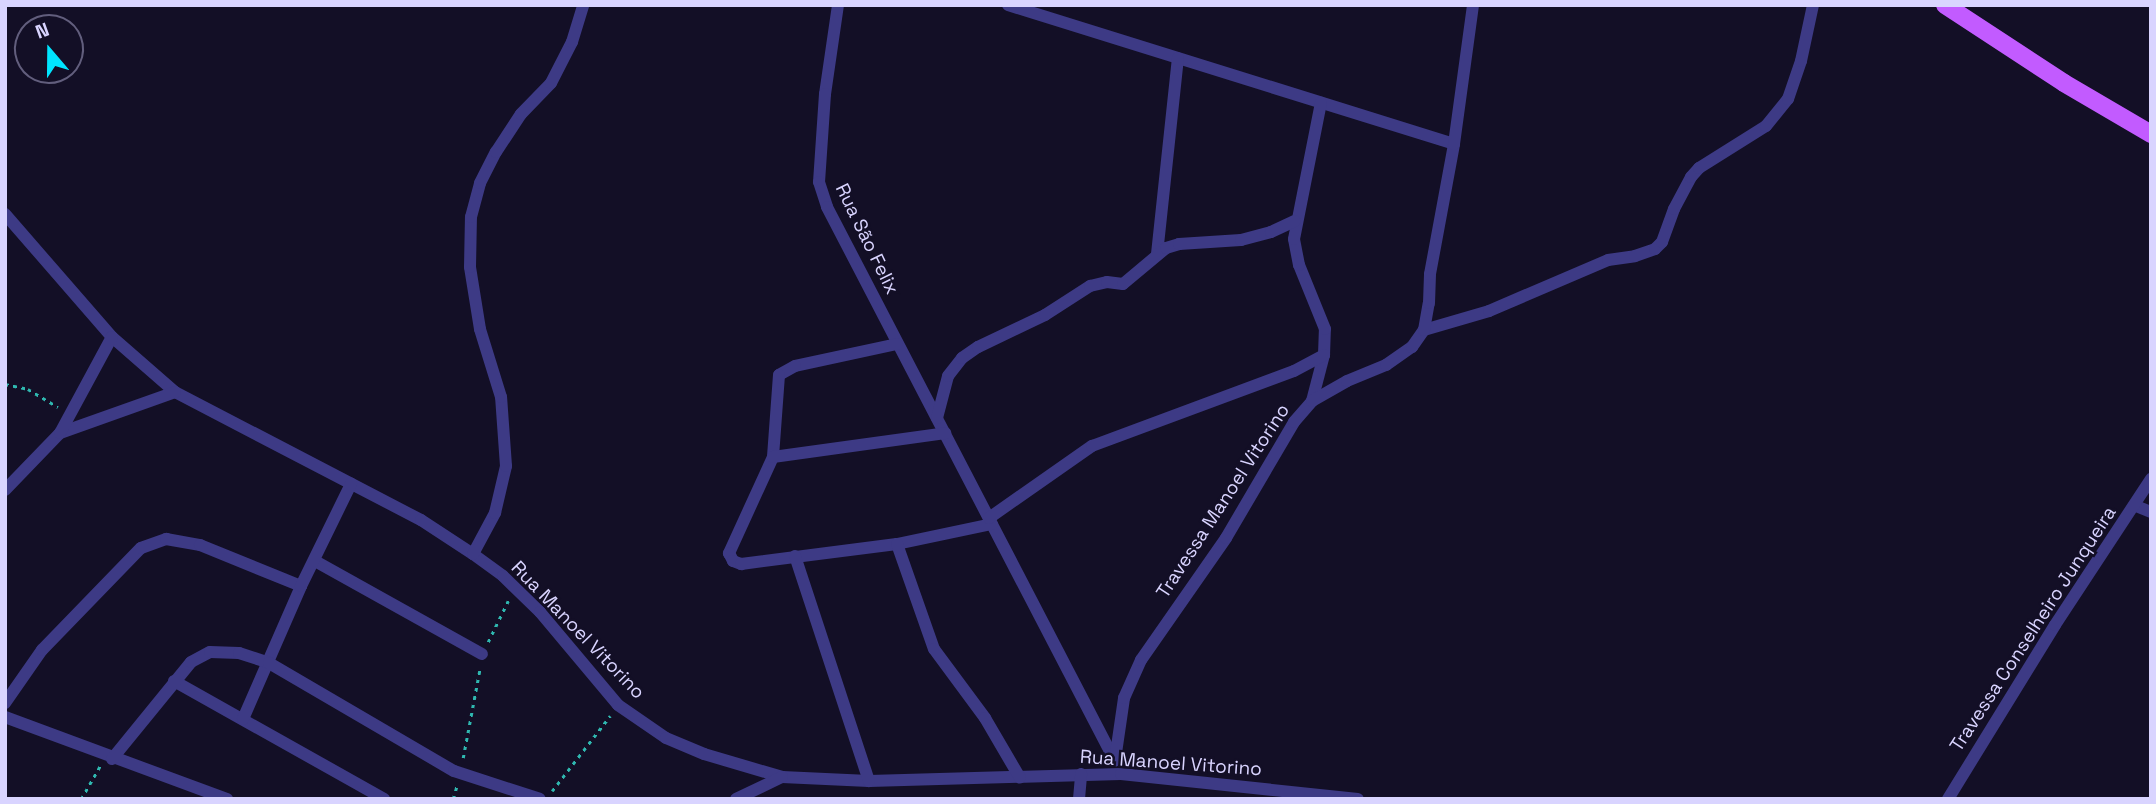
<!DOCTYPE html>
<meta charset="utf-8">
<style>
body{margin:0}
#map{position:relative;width:2156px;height:804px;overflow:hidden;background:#130f26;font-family:"Space Grotesk",sans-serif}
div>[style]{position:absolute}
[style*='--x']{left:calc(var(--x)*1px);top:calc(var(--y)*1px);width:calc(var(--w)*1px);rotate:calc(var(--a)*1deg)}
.path>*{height:2.5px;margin-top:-1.25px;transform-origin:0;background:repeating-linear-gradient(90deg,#2fb8b0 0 3.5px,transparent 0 8.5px)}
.minor>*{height:12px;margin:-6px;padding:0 6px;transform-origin:6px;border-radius:6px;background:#3d3a85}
.primary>*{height:18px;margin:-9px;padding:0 9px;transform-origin:9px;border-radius:9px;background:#c25bff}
span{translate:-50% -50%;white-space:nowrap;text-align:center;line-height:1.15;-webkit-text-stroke:5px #130f26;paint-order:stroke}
.street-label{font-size:19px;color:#d9d4ff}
.frame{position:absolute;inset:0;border:7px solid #d9d4ff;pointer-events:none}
.north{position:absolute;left:14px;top:14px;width:70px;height:70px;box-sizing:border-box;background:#130f26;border:2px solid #625e7d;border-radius:50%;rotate:340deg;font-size:19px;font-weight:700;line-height:28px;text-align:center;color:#d9d4ff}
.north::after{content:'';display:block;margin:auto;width:24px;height:32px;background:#00e5ff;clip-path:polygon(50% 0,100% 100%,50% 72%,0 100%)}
</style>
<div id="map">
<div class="path">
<i style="--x:5;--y:384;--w:24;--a:12"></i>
<i style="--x:28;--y:389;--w:35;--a:31"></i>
<i style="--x:488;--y:642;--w:46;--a:-64"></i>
<i style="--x:463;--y:758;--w:92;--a:-79.3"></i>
<i style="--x:552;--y:791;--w:95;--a:-52.3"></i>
<i style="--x:81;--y:799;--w:39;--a:-60"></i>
<i style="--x:453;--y:799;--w:15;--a:-74"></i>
</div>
<div class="minor">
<i style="--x:838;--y:5;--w:90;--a:98.3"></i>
<i style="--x:825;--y:94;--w:88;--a:93.9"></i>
<i style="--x:819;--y:182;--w:26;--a:72"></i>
<i style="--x:827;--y:207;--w:624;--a:62.53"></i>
<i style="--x:1008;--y:5;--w:467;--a:17.3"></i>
<i style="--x:5;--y:214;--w:163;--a:49"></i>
<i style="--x:112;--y:337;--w:84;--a:41.1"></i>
<i style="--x:175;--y:392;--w:277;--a:27.5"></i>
<i style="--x:421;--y:520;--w:62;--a:33.2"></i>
<i style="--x:473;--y:554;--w:37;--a:36"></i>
<i style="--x:503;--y:576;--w:52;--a:44.2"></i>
<i style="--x:540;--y:612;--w:121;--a:50"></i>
<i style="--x:618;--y:705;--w:58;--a:34.5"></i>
<i style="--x:666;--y:738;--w:41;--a:22.8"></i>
<i style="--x:704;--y:754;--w:81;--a:16.4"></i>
<i style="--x:782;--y:777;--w:87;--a:2.6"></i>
<i style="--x:869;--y:781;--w:252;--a:-1.6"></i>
<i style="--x:1121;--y:774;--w:238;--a:6"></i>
<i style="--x:1157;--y:254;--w:197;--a:-83.9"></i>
<i style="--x:1424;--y:330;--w:68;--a:-16.3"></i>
<i style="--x:1489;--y:311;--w:129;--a:-23.2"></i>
<i style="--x:1608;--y:260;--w:27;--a:-8"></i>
<i style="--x:1635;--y:256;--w:21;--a:-19"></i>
<i style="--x:1655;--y:249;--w:10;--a:-45"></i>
<i style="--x:1662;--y:242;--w:35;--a:-70"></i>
<i style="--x:1674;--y:209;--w:36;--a:-62"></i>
<i style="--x:1691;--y:177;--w:12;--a:-48"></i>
<i style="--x:1699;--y:168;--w:79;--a:-32.1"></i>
<i style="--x:1766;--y:126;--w:35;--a:-51"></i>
<i style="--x:1788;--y:99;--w:40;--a:-71.1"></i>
<i style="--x:1801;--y:61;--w:57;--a:-77.9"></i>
<i style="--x:897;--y:344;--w:104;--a:167.8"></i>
<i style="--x:795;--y:366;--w:18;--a:151"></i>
<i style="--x:779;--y:375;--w:82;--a:94.2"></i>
<i style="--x:773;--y:457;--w:106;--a:114.6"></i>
<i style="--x:729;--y:553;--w:9;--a:63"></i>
<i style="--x:733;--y:561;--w:9;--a:21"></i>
<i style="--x:741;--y:564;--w:157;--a:-7.3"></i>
<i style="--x:897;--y:544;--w:97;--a:-11.9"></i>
<i style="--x:1312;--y:401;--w:48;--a:-75.4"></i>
<i style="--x:1324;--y:355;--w:26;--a:-88"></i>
<i style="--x:1325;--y:329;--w:69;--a:-112.1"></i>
<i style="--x:1299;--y:265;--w:26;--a:-101"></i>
<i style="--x:1294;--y:239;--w:139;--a:-78.8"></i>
<i style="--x:937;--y:418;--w:43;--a:-75.3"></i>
<i style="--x:948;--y:376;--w:23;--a:-52"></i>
<i style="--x:962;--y:358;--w:19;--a:-35"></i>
<i style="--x:978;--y:347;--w:74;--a:-25.5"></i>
<i style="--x:1045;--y:315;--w:54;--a:-32.8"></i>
<i style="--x:1090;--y:286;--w:17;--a:-13"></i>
<i style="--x:1107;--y:282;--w:16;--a:7"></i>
<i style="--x:1123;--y:284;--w:56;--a:-39.9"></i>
<i style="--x:1166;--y:248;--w:14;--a:-17"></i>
<i style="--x:1179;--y:244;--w:62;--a:-3.7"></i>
<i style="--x:1241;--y:240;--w:31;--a:-15"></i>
<i style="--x:1271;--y:232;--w:26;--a:-25"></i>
<i style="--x:60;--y:433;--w:122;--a:-19.6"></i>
<i style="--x:773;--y:457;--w:174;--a:-7.9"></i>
<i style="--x:5;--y:490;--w:79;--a:-46"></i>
<i style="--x:60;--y:433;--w:109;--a:-61.6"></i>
<i style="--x:2136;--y:506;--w:16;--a:22"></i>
<i style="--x:989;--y:518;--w:126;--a:-35"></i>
<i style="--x:1092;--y:446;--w:215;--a:-20.4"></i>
<i style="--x:1294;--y:371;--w:34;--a:-28"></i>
<i style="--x:897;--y:544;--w:111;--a:70.6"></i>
<i style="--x:934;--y:649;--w:86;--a:53.5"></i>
<i style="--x:985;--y:718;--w:69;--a:59.7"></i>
<i style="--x:473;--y:554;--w:47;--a:-61.8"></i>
<i style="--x:495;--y:513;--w:48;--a:-76.8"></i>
<i style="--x:506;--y:466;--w:69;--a:-94.1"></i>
<i style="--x:501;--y:397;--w:71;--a:-107.2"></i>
<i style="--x:480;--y:329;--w:63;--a:-99.2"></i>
<i style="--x:470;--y:267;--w:50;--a:-88.9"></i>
<i style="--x:471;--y:217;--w:35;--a:-75"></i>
<i style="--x:480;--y:183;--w:35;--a:-63"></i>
<i style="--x:496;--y:152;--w:45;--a:-56.7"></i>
<i style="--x:521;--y:114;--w:43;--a:-45.9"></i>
<i style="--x:551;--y:83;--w:46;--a:-62.9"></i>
<i style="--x:572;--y:42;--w:39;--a:-73"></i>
<i style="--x:795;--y:556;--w:237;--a:71.8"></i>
<i style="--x:315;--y:561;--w:191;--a:29.1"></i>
<i style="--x:174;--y:681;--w:241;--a:29.3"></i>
<i style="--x:5;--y:703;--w:65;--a:-55.1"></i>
<i style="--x:42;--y:650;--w:142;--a:-45.9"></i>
<i style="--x:141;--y:548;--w:27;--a:-20"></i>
<i style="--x:166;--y:539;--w:35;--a:10"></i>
<i style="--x:200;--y:545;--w:109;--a:22.1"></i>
<i style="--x:5;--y:717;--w:237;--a:20.3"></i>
<i style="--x:243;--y:719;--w:145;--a:-66.4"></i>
<i style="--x:301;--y:586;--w:114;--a:-63.9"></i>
<i style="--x:112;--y:759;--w:125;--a:-50.8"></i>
<i style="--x:191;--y:662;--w:21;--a:-28"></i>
<i style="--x:210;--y:652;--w:29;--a:2"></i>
<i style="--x:239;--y:653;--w:32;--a:18"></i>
<i style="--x:269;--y:663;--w:214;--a:30.3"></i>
<i style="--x:454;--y:771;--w:90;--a:18"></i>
<i style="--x:1115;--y:760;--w:63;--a:-81.7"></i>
<i style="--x:1124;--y:698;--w:42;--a:-65.9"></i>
<i style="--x:1141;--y:660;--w:149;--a:-55.1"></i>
<i style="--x:1226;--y:538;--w:134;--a:-59.6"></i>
<i style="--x:1294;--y:422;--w:28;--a:-49"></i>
<i style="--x:1312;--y:401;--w:40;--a:-29.7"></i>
<i style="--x:1347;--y:381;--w:42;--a:-22.3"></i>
<i style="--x:1386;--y:365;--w:32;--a:-35"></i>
<i style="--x:1412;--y:347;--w:21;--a:-55"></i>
<i style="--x:1424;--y:330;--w:27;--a:-80"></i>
<i style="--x:1429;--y:303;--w:29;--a:-88"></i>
<i style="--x:1430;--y:274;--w:132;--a:-79.5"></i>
<i style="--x:1454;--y:144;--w:140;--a:-82.2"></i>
<i style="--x:736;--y:799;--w:51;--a:-25.6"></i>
<i style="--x:1079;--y:799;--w:25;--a:-85"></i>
<i style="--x:1948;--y:799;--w:204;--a:-58.4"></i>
<i style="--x:2055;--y:625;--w:175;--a:-56.7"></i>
</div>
<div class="primary">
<i style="--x:1945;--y:5;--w:142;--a:33.2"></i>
<i style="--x:2064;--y:83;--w:101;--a:30.4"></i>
</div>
<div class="street-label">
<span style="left:867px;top:239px;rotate:64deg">Rua São Felix</span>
<span style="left:1223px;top:501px;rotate:-57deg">Travessa Manoel Vitorino</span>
<span style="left:2033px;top:629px;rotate:-57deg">Travessa Conselheiro Junqueira</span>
<span style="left:578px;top:630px;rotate:46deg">Rua Manoel Vitorino</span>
<span style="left:1171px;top:763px;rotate:4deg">Rua Manoel Vitorino</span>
</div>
<div class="frame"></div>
<div class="north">N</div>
</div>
